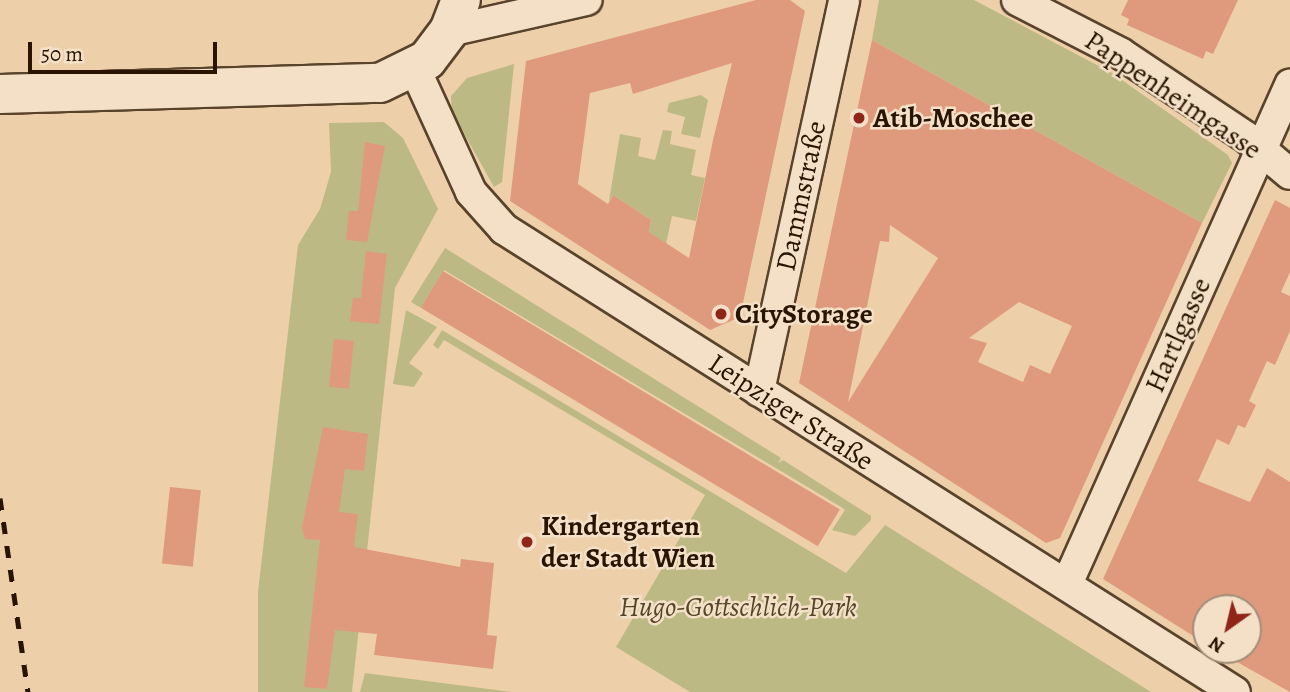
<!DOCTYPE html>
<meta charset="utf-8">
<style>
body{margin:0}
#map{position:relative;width:1290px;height:692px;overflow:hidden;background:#edd0a9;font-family:Alegreya,serif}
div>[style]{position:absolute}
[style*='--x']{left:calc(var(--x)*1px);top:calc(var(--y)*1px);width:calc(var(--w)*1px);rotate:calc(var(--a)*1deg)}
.green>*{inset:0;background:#bdb985}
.building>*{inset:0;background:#df9a7d;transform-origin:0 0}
.roads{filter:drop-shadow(2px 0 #59432b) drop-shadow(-2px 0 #59432b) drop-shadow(0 2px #59432b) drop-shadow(0 -2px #59432b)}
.minor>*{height:30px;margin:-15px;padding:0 15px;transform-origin:15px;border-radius:15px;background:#f3e0c7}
.tertiary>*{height:38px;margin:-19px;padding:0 19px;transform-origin:19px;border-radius:19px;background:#f3e0c7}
.rail>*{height:5px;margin-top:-2.5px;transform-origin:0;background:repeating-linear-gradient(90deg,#281401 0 12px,transparent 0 24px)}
.dots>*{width:19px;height:19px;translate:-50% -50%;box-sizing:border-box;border:4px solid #f3e0c7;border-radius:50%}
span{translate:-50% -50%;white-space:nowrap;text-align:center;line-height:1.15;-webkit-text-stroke:5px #f3e0c7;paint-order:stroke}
.street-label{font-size:28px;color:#281401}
.poi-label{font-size:28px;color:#281401;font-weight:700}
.left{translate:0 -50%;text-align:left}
.park-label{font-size:28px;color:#554629;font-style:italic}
.north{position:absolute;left:1192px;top:594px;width:70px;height:70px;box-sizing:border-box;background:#f3e0c7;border:2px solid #a28e78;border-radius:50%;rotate:214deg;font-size:19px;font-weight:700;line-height:28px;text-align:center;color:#281401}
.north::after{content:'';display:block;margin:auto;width:24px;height:32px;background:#8f2418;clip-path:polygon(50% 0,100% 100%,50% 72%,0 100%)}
.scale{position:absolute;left:28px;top:42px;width:189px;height:32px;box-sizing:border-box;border:4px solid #281401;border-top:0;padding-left:9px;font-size:21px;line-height:24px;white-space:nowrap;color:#281401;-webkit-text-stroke:5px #f3e0c7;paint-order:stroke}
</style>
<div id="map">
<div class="green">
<i style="clip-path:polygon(879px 0,974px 0,1112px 73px,1228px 155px,1232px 163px,1202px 223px,872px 40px)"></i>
<i style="clip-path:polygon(514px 64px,502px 182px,494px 187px,452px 112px,451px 96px,467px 78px)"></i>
<i style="clip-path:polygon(701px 95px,708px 100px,700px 138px,681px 134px,685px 117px,667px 112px,669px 103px)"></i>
<i style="clip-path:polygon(384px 122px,403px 138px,438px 209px,395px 288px,352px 692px,258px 692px,258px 592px,298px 245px,320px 209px,331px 172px,329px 123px)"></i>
<i style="clip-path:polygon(663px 130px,672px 131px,670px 144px,696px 150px,691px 175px,705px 178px,696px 221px,672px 216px,666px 244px,649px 232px,651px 220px,613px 195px,609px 201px,620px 134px,641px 138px,638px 156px,655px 160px)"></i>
<i style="clip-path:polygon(445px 248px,781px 458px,778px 463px,783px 460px,871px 516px,871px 520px,855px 536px,832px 530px,845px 510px,841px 507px,444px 270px,421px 308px,411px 302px)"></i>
<i style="clip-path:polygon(406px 310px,437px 327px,409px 363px,423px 373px,414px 387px,393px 384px)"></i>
<i style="clip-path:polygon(442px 330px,846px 573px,885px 525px,1151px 692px,690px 692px,616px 647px,705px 495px,444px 340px,438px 349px,433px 345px)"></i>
<i style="clip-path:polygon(365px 673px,511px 692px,360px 692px)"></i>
</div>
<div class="building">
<i style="clip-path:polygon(evenodd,756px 0,790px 0,805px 11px,740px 317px,710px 330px,510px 201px,526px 61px,756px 0,732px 63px,713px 140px,689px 258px,649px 232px,651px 220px,613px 195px,608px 204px,578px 184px,590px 93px,630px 83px,633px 94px,732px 63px)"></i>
<i style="clip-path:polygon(1128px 0,1238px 0,1213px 54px,1206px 51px,1203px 59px,1127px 25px,1129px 19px,1121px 15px)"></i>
<i style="clip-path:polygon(evenodd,872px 40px,1202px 223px,1060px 538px,1046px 543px,799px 383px,872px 40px,890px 225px,938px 258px,848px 402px,880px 241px,889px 242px,890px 225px,872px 40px,1019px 302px,1072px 326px,1050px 374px,1030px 365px,1023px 382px,978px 362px,987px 343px,969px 338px,1019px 302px)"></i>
<i style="clip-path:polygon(365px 142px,385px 146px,367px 242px,346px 240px,349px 211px,358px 211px)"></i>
<i style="clip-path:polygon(1275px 200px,1290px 208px,1290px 272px,1281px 292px,1290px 296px,1290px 331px,1275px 365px,1267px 361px,1249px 401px,1256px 405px,1245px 428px,1238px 425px,1229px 445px,1217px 439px,1198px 481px,1250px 502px,1267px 468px,1290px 482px,1290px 692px,1216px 650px,1248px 650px,1248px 608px,1206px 608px,1206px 644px,1103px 579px)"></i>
<i style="clip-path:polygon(366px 251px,387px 254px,379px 324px,350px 321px,353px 298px,361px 298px)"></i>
<i style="left:443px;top:271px;width:463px;height:43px;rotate:31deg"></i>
<i style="left:334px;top:339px;width:20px;height:48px;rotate:6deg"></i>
<i style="clip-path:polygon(323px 427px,368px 434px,364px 471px,345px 469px,339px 512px,358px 514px,354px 547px,460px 567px,461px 559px,494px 563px,487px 635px,497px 636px,493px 669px,374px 655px,377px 634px,335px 630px,327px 689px,304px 687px,320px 540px,305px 539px,302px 527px)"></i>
<i style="left:170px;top:487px;width:31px;height:77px;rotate:6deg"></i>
</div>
<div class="roads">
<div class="minor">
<i style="--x:1017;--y:0;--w:116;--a:27.2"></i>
<i style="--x:1120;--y:53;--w:151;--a:33.7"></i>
<i style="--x:1246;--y:137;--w:57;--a:40.1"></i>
<i style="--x:449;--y:31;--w:141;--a:-12.7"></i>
<i style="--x:415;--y:69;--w:135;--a:65.5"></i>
<i style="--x:471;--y:192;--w:50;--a:48.3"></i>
<i style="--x:504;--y:229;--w:865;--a:32.35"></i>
<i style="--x:759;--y:391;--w:400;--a:-77.7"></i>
<i style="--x:1067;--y:584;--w:547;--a:-65.92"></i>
</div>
<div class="tertiary">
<i style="--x:0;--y:94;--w:380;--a:-1.7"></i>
<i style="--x:380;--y:83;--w:52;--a:-26.1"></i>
<i style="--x:427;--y:60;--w:36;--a:-53"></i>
<i style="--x:449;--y:31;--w:33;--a:-69"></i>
</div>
</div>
<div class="rail">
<i style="--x:0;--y:498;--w:196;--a:81.8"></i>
</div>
<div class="dots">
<i style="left:859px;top:118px;background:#8f2418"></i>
<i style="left:721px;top:314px;background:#8f2418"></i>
<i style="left:527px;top:542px;background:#8f2418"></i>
</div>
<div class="street-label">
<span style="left:1173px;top:95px;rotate:34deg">Pappenheimgasse</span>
<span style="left:801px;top:196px;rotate:-78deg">Dammstraße</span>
<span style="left:1178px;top:335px;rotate:-66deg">Hartlgasse</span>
<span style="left:791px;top:412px;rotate:33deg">Leipziger Straße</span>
</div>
<div class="poi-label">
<span class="left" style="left:873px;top:118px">Atib-Moschee</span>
<span class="left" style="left:735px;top:314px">CityStorage</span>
<span class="left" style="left:541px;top:542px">Kindergarten<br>der Stadt Wien</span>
</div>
<div class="park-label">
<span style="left:738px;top:607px">Hugo-Gottschlich-Park</span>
</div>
<div class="north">N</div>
<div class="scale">50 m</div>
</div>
